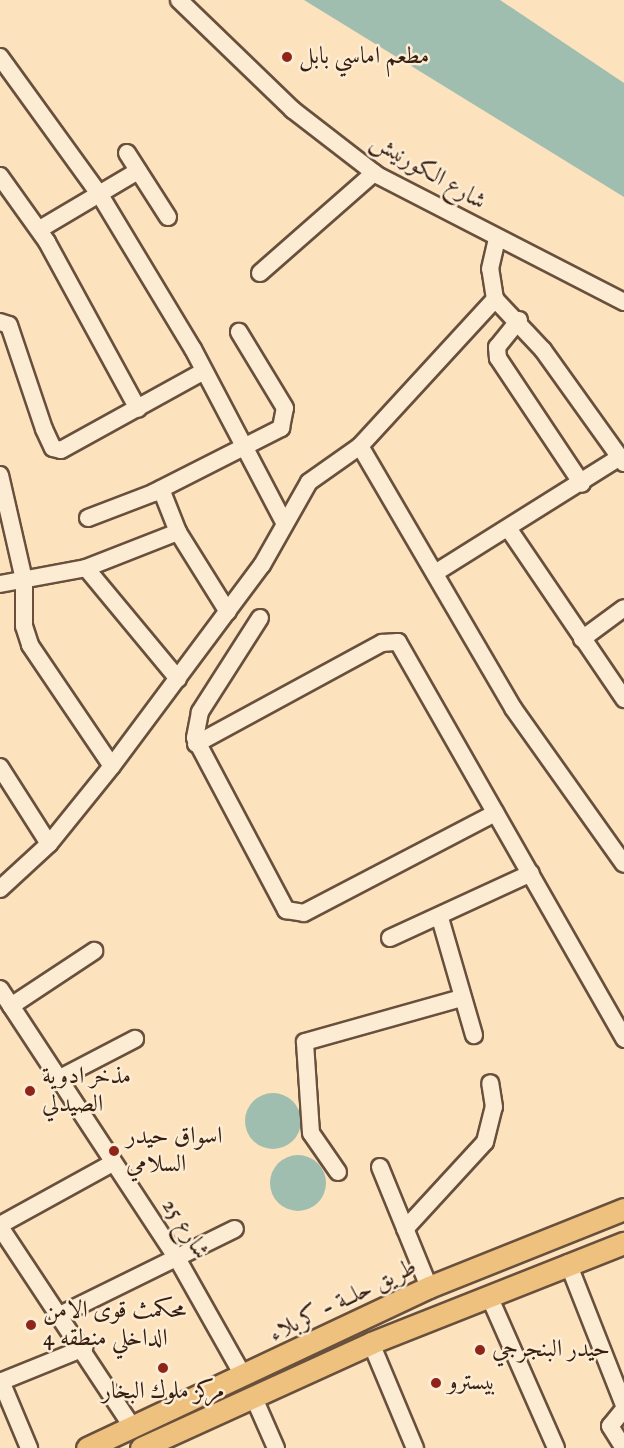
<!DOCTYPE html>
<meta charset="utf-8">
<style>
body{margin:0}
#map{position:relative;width:624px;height:1448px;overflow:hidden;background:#fce2bd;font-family:"IM FELL English",Amiri,serif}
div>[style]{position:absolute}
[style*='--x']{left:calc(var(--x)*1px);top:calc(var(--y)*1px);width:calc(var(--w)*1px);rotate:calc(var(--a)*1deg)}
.water>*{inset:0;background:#9fbeb0}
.round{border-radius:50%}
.roads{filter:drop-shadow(2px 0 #68503d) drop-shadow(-2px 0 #68503d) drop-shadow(0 2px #68503d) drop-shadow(0 -2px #68503d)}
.minor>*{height:16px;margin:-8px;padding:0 8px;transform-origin:8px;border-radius:8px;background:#fdecd4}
.major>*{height:21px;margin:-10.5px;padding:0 10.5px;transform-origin:10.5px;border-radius:10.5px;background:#eec17e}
.dots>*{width:16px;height:16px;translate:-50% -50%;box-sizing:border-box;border:3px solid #fdecd4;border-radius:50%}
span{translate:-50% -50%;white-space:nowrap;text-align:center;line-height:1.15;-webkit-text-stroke:5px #fdecd4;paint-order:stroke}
.poi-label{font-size:24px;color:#372012}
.left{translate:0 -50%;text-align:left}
.street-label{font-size:24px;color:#372012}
</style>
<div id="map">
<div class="water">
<i style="clip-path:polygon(304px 0,500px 0,624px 83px,624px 197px)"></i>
<i class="round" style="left:245px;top:1093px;width:56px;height:56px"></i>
<i class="round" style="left:270px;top:1155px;width:56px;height:56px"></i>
</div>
<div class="roads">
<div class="minor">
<i style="--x:179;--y:0;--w:158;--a:44"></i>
<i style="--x:293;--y:110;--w:106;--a:37.7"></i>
<i style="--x:377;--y:175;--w:278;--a:27.2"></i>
<i style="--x:0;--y:57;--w:170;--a:54.1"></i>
<i style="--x:100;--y:195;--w:180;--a:58.9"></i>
<i style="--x:193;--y:349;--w:195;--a:62.3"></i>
<i style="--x:127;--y:153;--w:76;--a:57.4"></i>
<i style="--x:0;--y:176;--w:81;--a:54.5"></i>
<i style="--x:47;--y:242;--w:190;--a:61.4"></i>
<i style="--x:40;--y:229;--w:114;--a:-30.6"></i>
<i style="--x:260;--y:273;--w:152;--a:-41.3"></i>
<i style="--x:495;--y:299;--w:70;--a:46.7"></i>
<i style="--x:543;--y:350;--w:139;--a:54.4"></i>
<i style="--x:519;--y:320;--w:35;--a:129"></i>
<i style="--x:497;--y:347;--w:11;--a:85"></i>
<i style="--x:498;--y:358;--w:151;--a:56.3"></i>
<i style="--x:0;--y:322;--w:9;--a:18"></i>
<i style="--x:9;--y:325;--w:110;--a:71.4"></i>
<i style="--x:44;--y:429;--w:21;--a:65"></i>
<i style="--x:53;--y:448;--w:8;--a:14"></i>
<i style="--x:61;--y:450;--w:163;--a:-28.9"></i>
<i style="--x:360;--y:446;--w:303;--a:59.7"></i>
<i style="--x:513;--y:708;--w:191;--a:54.6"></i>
<i style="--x:0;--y:475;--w:108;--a:77.1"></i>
<i style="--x:24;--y:580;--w:46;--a:90"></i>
<i style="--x:24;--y:626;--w:20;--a:72"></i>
<i style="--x:30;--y:645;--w:146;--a:55.9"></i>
<i style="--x:161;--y:489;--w:46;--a:68.4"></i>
<i style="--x:178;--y:532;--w:94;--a:58"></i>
<i style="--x:88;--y:518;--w:70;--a:-21"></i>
<i style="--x:153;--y:493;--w:144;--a:-26.9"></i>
<i style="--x:281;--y:428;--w:20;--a:-79"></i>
<i style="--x:285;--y:408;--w:89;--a:-121.2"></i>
<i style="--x:508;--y:528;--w:207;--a:55.8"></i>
<i style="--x:86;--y:568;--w:144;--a:50.3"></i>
<i style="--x:435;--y:573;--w:218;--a:-32.1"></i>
<i style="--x:0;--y:584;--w:87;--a:-10.5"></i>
<i style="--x:86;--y:568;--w:99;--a:-21.4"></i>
<i style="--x:260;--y:618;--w:112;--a:122.6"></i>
<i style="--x:200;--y:712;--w:26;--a:101"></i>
<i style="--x:195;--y:738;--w:195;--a:62.1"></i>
<i style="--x:286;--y:910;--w:18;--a:9"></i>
<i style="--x:304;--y:913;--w:216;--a:-27.6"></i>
<i style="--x:582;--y:639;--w:52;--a:-36.4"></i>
<i style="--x:196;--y:744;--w:212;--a:-28.5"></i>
<i style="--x:382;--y:643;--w:16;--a:-4"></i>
<i style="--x:398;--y:642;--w:457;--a:60.3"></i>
<i style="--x:0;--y:767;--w:91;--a:57.5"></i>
<i style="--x:0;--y:889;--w:67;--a:-42.6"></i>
<i style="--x:49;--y:844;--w:100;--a:-51.1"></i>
<i style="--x:112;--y:766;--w:251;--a:-53.3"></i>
<i style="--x:262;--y:565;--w:95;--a:-60.5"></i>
<i style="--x:309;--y:482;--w:62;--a:-35.2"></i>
<i style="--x:360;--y:446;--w:200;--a:-47.4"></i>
<i style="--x:495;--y:299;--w:30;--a:-99"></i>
<i style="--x:490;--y:269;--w:31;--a:-77"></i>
<i style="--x:440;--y:918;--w:122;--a:73.8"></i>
<i style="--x:390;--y:938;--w:155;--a:-24.7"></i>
<i style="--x:0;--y:989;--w:324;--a:56.7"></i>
<i style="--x:178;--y:1260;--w:134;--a:60.6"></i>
<i style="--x:11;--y:1006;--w:100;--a:-33.5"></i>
<i style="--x:58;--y:1079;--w:87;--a:-27.5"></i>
<i style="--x:380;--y:1167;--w:130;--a:67.8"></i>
<i style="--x:338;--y:1172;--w:47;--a:-124.7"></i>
<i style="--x:311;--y:1133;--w:91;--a:-93.8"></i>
<i style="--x:305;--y:1042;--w:163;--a:-15.7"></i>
<i style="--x:0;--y:1225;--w:129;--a:-28.8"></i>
<i style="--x:0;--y:1227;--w:241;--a:56.5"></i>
<i style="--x:405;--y:1229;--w:118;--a:-47.4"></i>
<i style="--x:485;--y:1142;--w:36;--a:-76"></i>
<i style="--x:494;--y:1107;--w:24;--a:-99"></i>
<i style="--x:568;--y:1263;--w:153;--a:68.5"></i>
<i style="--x:489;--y:1296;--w:166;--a:66.2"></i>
<i style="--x:58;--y:1316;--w:197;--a:-26.2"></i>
<i style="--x:371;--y:1343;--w:114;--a:67.3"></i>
<i style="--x:1;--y:1381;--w:73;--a:67.3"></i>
<i style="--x:0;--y:1382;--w:91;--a:-22"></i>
<i style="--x:254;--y:1398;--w:55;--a:66.3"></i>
<i style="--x:624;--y:1409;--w:22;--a:129"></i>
<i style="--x:610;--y:1426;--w:26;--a:58"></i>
</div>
<div class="major">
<i style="--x:87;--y:1448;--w:378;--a:-25.2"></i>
<i style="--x:429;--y:1287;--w:210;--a:-21.8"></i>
<i style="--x:141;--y:1448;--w:253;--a:-24.5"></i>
<i style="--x:371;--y:1343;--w:272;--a:-21.6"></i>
</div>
</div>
<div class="dots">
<i style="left:287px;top:57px;background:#8f2418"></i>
<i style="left:30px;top:1091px;background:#8f2418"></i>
<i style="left:114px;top:1151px;background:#8f2418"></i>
<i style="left:31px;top:1325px;background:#8f2418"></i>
<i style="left:480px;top:1350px;background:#8f2418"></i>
<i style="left:163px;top:1368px;background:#8f2418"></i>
<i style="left:436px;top:1383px;background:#8f2418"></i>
</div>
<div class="poi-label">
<span class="left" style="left:299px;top:57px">مطعم اماسي بابل</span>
<span class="left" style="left:42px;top:1091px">مذخر ادوية<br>الصيدلي</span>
<span class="left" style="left:126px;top:1151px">اسواق حيدر<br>السلامي</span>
<span class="left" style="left:43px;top:1325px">محكمث قوى الامن<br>الداخلي منطقه 4</span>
<span class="left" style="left:492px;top:1350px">حيدر البنجرجي</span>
<span class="left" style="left:448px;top:1383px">بيسترو</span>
<span style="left:163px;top:1392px">مركز ملوك البخار</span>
</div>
<div class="street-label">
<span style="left:428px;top:172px;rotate:30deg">شارع الكورنيش</span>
<span style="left:185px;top:1229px;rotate:57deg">شارع 25</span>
<span style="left:343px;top:1301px;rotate:-26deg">طريق حلــة - كربلاء</span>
</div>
</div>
